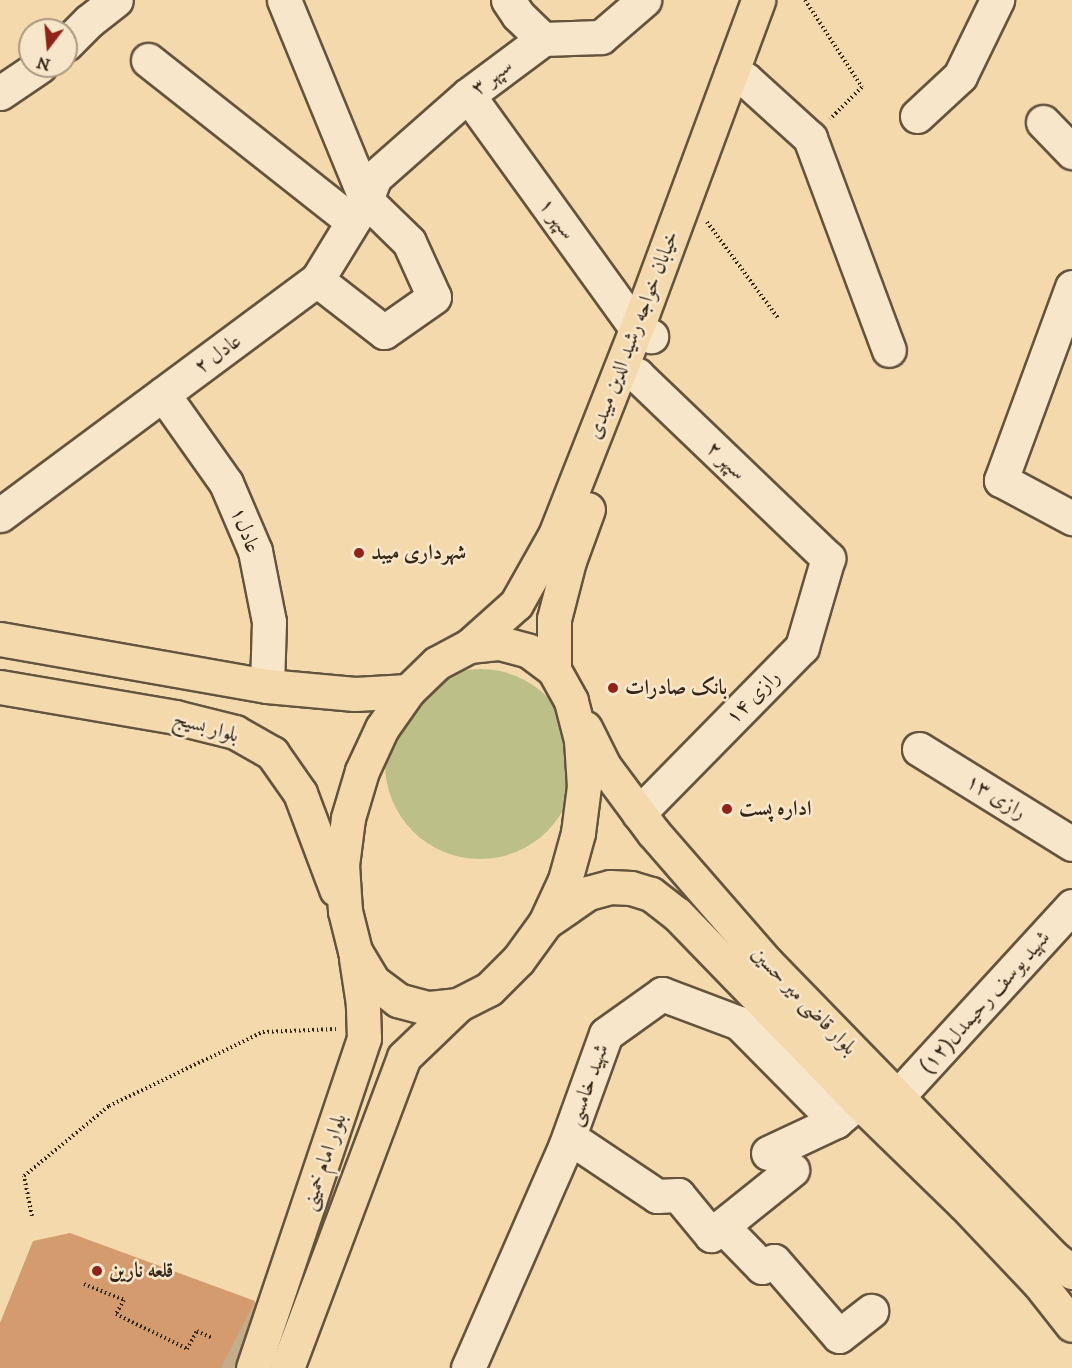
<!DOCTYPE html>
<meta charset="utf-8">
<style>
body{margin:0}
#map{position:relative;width:1072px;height:1368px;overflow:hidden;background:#f4d9ad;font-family:"IM FELL DW Pica",Amiri,serif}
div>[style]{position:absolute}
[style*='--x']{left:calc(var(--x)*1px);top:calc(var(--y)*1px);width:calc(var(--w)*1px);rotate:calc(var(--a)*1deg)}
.green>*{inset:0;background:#bdbf88}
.round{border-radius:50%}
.shadow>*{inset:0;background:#0003}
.building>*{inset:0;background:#d49c6e}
.path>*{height:4px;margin-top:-2px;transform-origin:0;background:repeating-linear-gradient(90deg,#352718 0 1.5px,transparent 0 4.5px)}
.roads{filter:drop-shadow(2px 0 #65543d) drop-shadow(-2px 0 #65543d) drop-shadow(0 2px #65543d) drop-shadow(0 -2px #65543d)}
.minor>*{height:33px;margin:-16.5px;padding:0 16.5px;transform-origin:16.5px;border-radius:16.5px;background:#f8e6ca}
.major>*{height:33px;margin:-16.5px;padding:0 16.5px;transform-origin:16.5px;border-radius:16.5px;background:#f4d9ad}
.dots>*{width:16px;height:16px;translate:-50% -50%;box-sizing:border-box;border:3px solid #f8e6ca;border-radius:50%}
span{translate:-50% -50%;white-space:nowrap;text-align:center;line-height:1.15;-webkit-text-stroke:5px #f8e6ca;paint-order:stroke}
.street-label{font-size:21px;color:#352718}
.poi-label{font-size:21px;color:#352718;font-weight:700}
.left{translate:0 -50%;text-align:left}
.north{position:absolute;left:18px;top:18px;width:60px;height:60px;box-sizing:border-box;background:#f8e6ca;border:2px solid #aa9a83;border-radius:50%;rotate:196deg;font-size:16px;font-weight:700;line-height:24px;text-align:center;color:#352718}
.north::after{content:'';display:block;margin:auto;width:21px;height:27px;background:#8f2418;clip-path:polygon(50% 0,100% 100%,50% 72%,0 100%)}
</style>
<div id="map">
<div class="green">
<i class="round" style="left:385px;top:669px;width:190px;height:190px"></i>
</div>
<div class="shadow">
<i style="clip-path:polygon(70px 1234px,254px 1302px,268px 1310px,239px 1368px,0 1368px,0 1327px)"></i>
</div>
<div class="building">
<i style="clip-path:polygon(70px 1233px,255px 1301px,221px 1368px,0 1368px,0 1323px,33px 1241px)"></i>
</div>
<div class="path">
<i style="--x:805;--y:0;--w:104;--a:56.8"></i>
<i style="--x:862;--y:87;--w:45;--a:135"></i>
<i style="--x:707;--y:222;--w:119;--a:53.5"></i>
<i style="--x:32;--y:1216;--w:41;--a:-101.3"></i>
<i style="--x:24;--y:1176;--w:110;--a:-39.5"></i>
<i style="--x:109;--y:1106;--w:171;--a:-25.7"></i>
<i style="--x:263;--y:1032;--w:73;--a:-2.4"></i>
<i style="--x:84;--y:1284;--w:43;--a:21.8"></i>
<i style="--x:124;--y:1300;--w:16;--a:120"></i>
<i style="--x:116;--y:1314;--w:79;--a:26.2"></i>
<i style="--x:187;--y:1349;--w:21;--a:-61"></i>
<i style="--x:197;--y:1331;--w:17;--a:24"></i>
</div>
<div class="roads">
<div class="minor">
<i style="--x:284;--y:0;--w:216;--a:67.7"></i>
<i style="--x:366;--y:200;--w:60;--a:44.3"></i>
<i style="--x:409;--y:242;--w:60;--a:65.6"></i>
<i style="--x:434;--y:297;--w:61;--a:145"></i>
<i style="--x:384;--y:332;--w:85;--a:-142.2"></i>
<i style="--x:508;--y:0;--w:18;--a:56"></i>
<i style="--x:518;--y:15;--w:35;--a:44"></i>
<i style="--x:66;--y:44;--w:33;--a:-45"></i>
<i style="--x:89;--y:21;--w:34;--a:-38"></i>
<i style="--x:148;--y:60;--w:260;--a:38.3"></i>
<i style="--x:731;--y:74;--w:15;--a:20"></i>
<i style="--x:745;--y:79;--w:88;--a:42.2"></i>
<i style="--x:810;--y:138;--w:226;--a:69.6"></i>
<i style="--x:0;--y:93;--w:48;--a:-34"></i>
<i style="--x:468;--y:95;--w:289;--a:54.2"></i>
<i style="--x:637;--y:329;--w:16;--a:27"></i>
<i style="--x:917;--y:116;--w:59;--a:-42.9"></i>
<i style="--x:960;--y:76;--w:85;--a:-64"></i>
<i style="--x:1043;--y:122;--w:42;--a:46"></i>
<i style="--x:1072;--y:287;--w:206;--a:110.2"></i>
<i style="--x:1001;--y:480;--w:81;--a:28.2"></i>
<i style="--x:621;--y:370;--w:17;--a:17"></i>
<i style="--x:637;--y:375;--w:265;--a:43.8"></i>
<i style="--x:828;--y:558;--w:93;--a:106.3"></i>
<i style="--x:802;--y:647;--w:233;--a:134.5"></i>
<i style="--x:163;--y:394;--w:109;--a:54.7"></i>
<i style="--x:226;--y:483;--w:74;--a:66.9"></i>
<i style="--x:255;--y:551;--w:72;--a:78.8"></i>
<i style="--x:269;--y:622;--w:64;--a:91.8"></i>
<i style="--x:0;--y:515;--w:395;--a:-36.6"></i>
<i style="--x:317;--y:280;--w:94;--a:-58.5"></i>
<i style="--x:366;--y:200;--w:25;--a:-69"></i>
<i style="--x:375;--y:177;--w:124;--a:-41.4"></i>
<i style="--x:468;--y:95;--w:94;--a:-36.7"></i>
<i style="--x:543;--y:39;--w:58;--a:-2"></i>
<i style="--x:601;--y:37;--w:57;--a:-40.7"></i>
<i style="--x:919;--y:749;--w:180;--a:31.8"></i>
<i style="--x:897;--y:1097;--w:259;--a:-47.5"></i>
<i style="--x:569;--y:1137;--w:106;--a:33.8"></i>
<i style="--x:657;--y:1196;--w:21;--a:-3"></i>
<i style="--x:678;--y:1195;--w:52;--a:50.5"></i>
<i style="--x:711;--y:1235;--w:14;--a:-39"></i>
<i style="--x:722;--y:1226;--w:57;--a:45.7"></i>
<i style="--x:762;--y:1267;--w:13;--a:-27"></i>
<i style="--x:774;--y:1261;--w:99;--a:49.1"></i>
<i style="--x:839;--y:1336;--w:41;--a:-38"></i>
<i style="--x:768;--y:1153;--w:75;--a:-25.2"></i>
<i style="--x:836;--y:1121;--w:18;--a:-41"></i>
<i style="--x:722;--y:1226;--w:90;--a:-38.7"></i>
<i style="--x:468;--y:1368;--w:241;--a:-66.3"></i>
<i style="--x:565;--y:1147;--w:120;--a:-70.1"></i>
<i style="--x:606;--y:1034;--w:69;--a:-35.5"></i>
<i style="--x:662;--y:994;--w:82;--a:20.6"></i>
<i style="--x:739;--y:1023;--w:138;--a:45.3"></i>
</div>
<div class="major">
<i style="--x:0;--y:639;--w:271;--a:10"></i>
<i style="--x:267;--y:686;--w:88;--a:5.2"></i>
<i style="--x:355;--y:694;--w:53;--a:-3.2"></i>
<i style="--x:500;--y:643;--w:30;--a:15"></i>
<i style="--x:529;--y:651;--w:31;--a:37"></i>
<i style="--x:554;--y:670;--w:35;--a:61"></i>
<i style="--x:571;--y:701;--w:40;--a:75.6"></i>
<i style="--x:581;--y:740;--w:46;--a:86.3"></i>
<i style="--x:584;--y:786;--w:47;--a:97.3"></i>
<i style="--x:578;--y:833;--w:49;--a:105.5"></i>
<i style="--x:565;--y:880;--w:47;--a:114.9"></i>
<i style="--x:545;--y:923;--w:46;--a:126.1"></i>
<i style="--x:518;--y:960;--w:41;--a:135"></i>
<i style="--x:489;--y:989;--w:35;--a:153"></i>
<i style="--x:458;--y:1005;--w:31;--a:174"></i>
<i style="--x:427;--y:1008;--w:30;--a:-165"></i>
<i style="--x:398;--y:1000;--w:31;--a:-143"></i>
<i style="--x:373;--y:981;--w:35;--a:-121"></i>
<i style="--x:355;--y:951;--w:41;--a:-104"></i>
<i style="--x:345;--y:911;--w:46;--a:-93.7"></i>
<i style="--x:342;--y:865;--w:47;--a:-82.7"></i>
<i style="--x:348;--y:818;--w:49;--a:-73.4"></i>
<i style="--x:362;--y:771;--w:47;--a:-65.1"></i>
<i style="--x:382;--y:728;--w:45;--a:-54.9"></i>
<i style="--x:408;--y:691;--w:40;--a:-44"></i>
<i style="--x:437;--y:663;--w:36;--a:-28"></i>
<i style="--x:469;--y:646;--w:31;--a:-6"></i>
<i style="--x:469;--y:646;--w:63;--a:-41.8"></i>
<i style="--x:516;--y:604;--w:79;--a:-60.5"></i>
<i style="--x:555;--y:535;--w:234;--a:-68.5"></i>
<i style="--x:641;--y:317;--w:338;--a:-69.7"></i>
<i style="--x:554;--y:670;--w:51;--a:-90"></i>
<i style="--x:554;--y:619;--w:60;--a:-75.5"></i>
<i style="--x:569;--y:561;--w:55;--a:-69.9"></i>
<i style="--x:0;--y:687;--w:178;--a:9.7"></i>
<i style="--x:175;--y:717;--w:62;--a:14"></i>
<i style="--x:235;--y:732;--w:43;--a:29.6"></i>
<i style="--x:272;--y:753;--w:49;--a:55"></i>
<i style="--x:300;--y:793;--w:103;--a:69.4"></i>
<i style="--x:585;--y:728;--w:42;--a:63.4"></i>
<i style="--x:604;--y:766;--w:82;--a:53.4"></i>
<i style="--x:653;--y:832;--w:174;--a:49"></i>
<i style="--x:767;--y:963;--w:412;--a:45.8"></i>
<i style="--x:1054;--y:1258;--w:23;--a:38"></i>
<i style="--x:546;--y:922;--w:51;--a:-34.6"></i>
<i style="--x:588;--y:893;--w:23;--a:-15"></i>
<i style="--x:610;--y:887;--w:21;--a:3"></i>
<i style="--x:631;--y:888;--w:21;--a:17"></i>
<i style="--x:651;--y:894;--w:33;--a:38"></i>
<i style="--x:677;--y:914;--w:260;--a:45.9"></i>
<i style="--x:858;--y:1101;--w:148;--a:44.2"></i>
<i style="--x:964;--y:1204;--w:109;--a:46.5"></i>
<i style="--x:1039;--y:1283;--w:53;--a:51.8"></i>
<i style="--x:253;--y:1368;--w:348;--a:-71.4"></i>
<i style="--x:364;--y:1038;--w:34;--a:-92"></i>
<i style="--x:363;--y:1004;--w:47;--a:-98.7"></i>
<i style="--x:287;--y:1368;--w:332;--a:-69.4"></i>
<i style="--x:404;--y:1057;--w:75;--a:-43.9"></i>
</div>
</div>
<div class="dots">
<i style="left:359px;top:553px;background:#8f2418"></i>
<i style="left:613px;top:688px;background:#8f2418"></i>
<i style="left:727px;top:809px;background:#8f2418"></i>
<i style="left:97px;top:1271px;background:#8f2418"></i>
</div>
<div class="street-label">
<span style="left:492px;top:77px;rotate:-37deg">سپهر ۳</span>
<span style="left:557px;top:219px;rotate:54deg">سپهر ۱</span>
<span style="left:633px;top:335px;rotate:-69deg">خیابان خواجه رشید الدین میبدی</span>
<span style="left:218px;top:354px;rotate:-36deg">عادل ۲</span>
<span style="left:726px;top:461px;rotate:44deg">سپهر ۲</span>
<span style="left:245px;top:530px;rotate:69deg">عادل۱</span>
<span style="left:753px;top:697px;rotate:-45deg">رازی ۱۴</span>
<span style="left:206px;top:727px;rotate:16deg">بلوار بسیج</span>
<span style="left:996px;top:797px;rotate:32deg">رازی ۱۳</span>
<span style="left:804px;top:1001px;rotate:46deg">بلوار قاضی میر حسین</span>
<span style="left:985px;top:1002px;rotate:-48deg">شهید یوسف رحیمدل(۱۲)</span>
<span style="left:588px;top:1085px;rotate:-70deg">شهید خامسی</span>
<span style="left:324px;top:1162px;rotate:-71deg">بلوار امام خمینی</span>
</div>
<div class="poi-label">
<span class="left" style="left:371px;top:553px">شهرداری میبد</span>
<span class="left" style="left:625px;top:688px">بانک صادرات</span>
<span class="left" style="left:739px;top:809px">اداره پست</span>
<span class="left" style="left:109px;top:1271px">قلعه نارین</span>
</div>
<div class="north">N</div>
</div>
